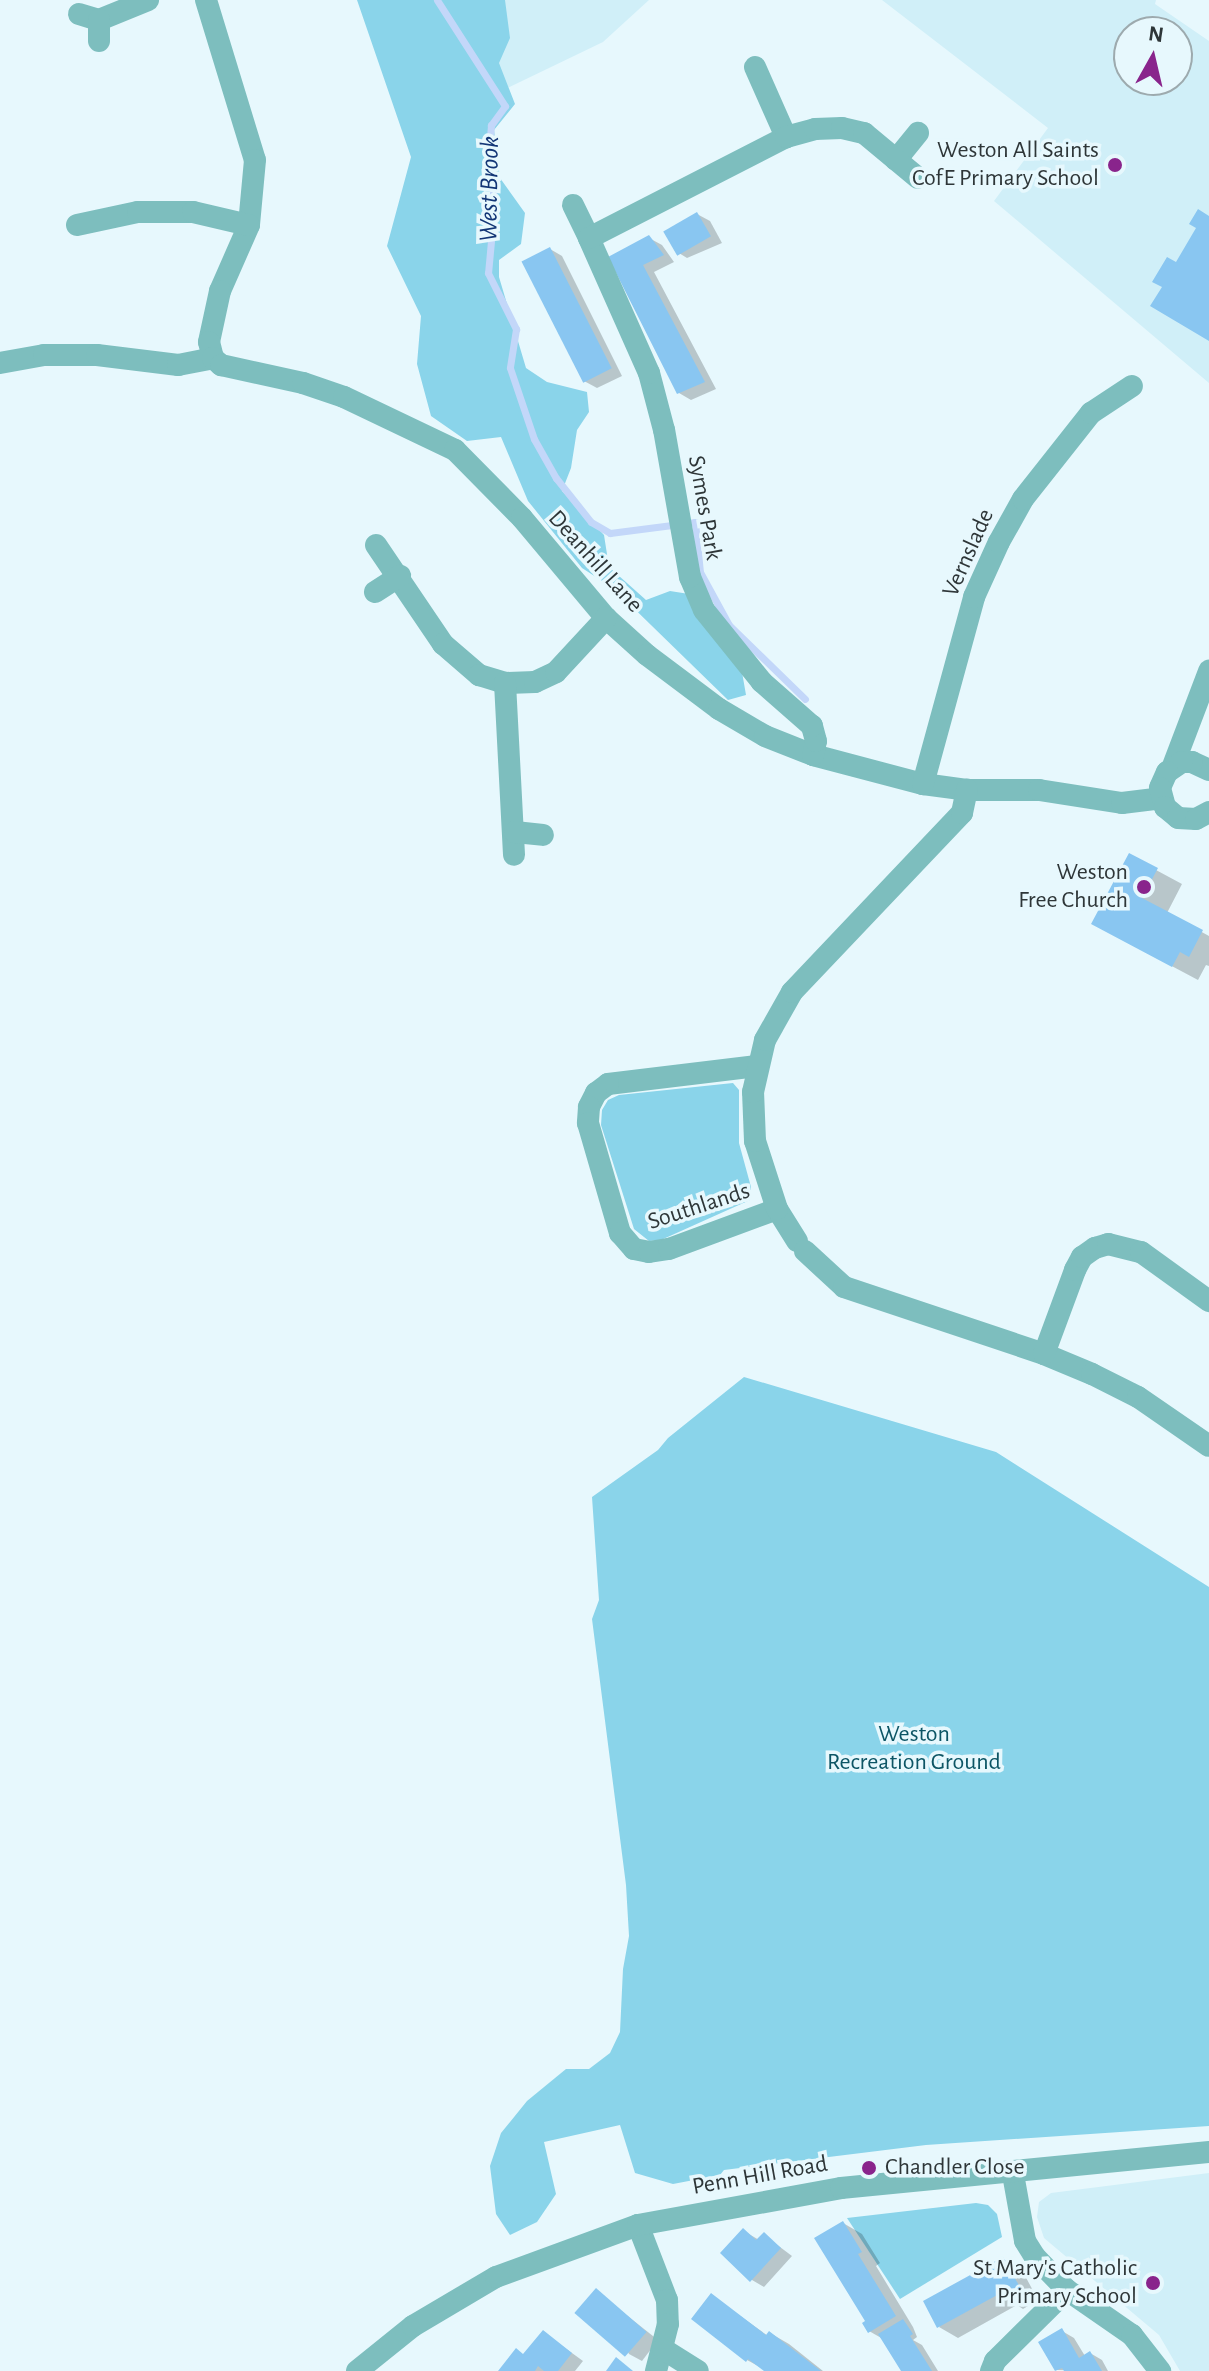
<!DOCTYPE html>
<style>
body{margin:0}
#map{position:relative;width:1209px;height:2371px;overflow:hidden;background:#e7f8fd;font-family:"Alegreya Sans",sans-serif}
div>[style]{position:absolute}
[style*='--x']{left:calc(var(--x)*1px);top:calc(var(--y)*1px);width:calc(var(--w)*1px);rotate:calc(var(--a)*1deg)}
.built>*{inset:0;background:#d0eff8}
.green>*{inset:0;background:#8ad4ea}
.shadow>*{inset:0;background:#0003}
.stream>*{height:7px;margin:-3.5px;padding:0 3.5px;transform-origin:3.5px;border-radius:3.5px;background:#c3d7f9}
.building>*{inset:0;background:#89c6f1;transform-origin:0 0}
.minor>*{height:22px;margin:-11px;padding:0 11px;transform-origin:11px;border-radius:11px;background:#7dbebe}
.tertiary>*{height:22px;margin:-11px;padding:0 11px;transform-origin:11px;border-radius:11px;background:#7dbebe}
.dots>*{width:22px;height:22px;translate:-50% -50%;box-sizing:border-box;border:4px solid #e7f8fd;border-radius:50%}
span{translate:-50% -50%;white-space:nowrap;text-align:center;line-height:1.15;-webkit-text-stroke:7px #e7f8fd;paint-order:stroke}
.poi-label{font-size:24px;color:#2e3638}
.right{translate:-100% -50%;text-align:right}
.left{translate:0 -50%;text-align:left}
.street-label{font-size:24px;color:#2e3638}
.park-label{font-size:24px;color:#0c5565}
.water-label{font-size:26px;color:#133676;font-style:italic}
.north{position:absolute;left:1113px;top:16px;width:80px;height:80px;box-sizing:border-box;background:#e7f8fd;border:2px solid #9daaae;border-radius:50%;rotate:8deg;font-size:22px;font-weight:700;line-height:32px;text-align:center;color:#2e3638}
.north::after{content:'';display:block;margin:auto;width:28px;height:36px;background:#89248c;clip-path:polygon(50% 0,100% 100%,50% 72%,0 100%)}
</style>
<div id="map">
<div class="built">
<i style="clip-path:polygon(454px 0,649px 0,603px 42px,501px 91px)"></i>
<i style="clip-path:polygon(evenodd,882px 0,1156px 0,1155px 4px,1209px 41px,1209px 383px,994px 201px,1048px 128px,882px 0,1129px 32px,1177px 32px,1177px 80px,1129px 80px,1129px 32px)"></i>
<i style="clip-path:polygon(1209px 2173px,1209px 2371px,1180px 2371px,1159px 2335px,1044px 2238px,1037px 2217px,1039px 2202px,1051px 2193px)"></i>
</div>
<div class="green">
<i style="clip-path:polygon(357px 0,505px 0,510px 38px,499px 63px,515px 104px,494px 130px,500px 178px,525px 213px,521px 244px,499px 260px,499px 277px,526px 368px,547px 382px,587px 392px,589px 412px,577px 430px,571px 468px,562px 491px,604px 535px,609px 567px,646px 600px,670px 591px,689px 594px,742px 672px,746px 695px,728px 700px,613px 588px,582px 568px,528px 501px,501px 437px,467px 441px,431px 416px,417px 364px,421px 316px,387px 246px,411px 157px)"></i>
<i style="clip-path:polygon(733px 1083px,739px 1090px,739px 1143px,751px 1187px,750px 1200px,661px 1240px,649px 1241px,634px 1229px,601px 1125px,602px 1110px,608px 1100px,619px 1095px)"></i>
<i style="clip-path:polygon(744px 1377px,996px 1452px,1209px 1587px,1209px 2126px,926px 2145px,724px 2170px,720px 2175px,673px 2184px,635px 2173px,620px 2125px,544px 2142px,556px 2194px,537px 2222px,510px 2235px,496px 2214px,490px 2166px,501px 2133px,527px 2101px,566px 2069px,589px 2069px,610px 2053px,620px 2032px,623px 1969px,629px 1936px,626px 1885px,592px 1619px,599px 1600px,592px 1497px,658px 1450px,668px 1438px)"></i>
<i style="clip-path:polygon(976px 2203px,988px 2205px,997px 2214px,1002px 2237px,900px 2299px,847px 2218px)"></i>
</div>
<div class="shadow">
<i style="clip-path:polygon(697px 214px,710px 221px,722px 243px,687px 258px,674px 250px)"></i>
<i style="clip-path:polygon(649px 238px,662px 245px,674px 262px,654px 272px,716px 389px,691px 400px,679px 393px,610px 258px)"></i>
<i style="clip-path:polygon(550px 249px,562px 256px,622px 376px,597px 388px,584px 381px)"></i>
<i style="clip-path:polygon(1130px 856px,1182px 884px,1167px 913px,1209px 936px,1209px 966px,1206px 965px,1198px 980px,1119px 938px)"></i>
<i style="clip-path:polygon(843px 2223px,862px 2234px,880px 2263px,876px 2266px,913px 2327px,917px 2337px,913px 2340px,922px 2345px,938px 2371px,903px 2371px,883px 2339px,869px 2331px)"></i>
<i style="clip-path:polygon(744px 2231px,759px 2240px,764px 2235px,792px 2256px,764px 2287px,752px 2280px)"></i>
<i style="clip-path:polygon(1003px 2259px,1022px 2270px,1038px 2300px,1023px 2309px,1017px 2305px,958px 2338px,939px 2327px)"></i>
<i style="clip-path:polygon(596px 2291px,658px 2340px,642px 2361px,629px 2354px)"></i>
<i style="clip-path:polygon(711px 2295px,768px 2336px,770px 2333px,789px 2344px,823px 2371px,767px 2371px,747px 2360px)"></i>
<i style="clip-path:polygon(1062px 2331px,1074px 2338px,1085px 2356px,1090px 2353px,1102px 2360px,1108px 2371px,1057px 2370px)"></i>
<i style="clip-path:polygon(543px 2332px,583px 2361px,575px 2371px,500px 2371px,524px 2356px)"></i>
</div>
<div class="stream">
<i style="--x:437;--y:0;--w:126;--a:57.3"></i>
<i style="--x:505;--y:106;--w:24;--a:126"></i>
<i style="--x:491;--y:125;--w:49;--a:94.7"></i>
<i style="--x:487;--y:174;--w:25;--a:72"></i>
<i style="--x:495;--y:198;--w:75;--a:95.3"></i>
<i style="--x:488;--y:273;--w:63;--a:63.4"></i>
<i style="--x:516;--y:329;--w:39;--a:99"></i>
<i style="--x:510;--y:368;--w:75;--a:71.3"></i>
<i style="--x:534;--y:439;--w:45;--a:60.6"></i>
<i style="--x:556;--y:478;--w:56;--a:51.5"></i>
<i style="--x:591;--y:522;--w:22;--a:30"></i>
<i style="--x:610;--y:533;--w:86;--a:-7.4"></i>
<i style="--x:695;--y:522;--w:50;--a:84.3"></i>
<i style="--x:700;--y:572;--w:60;--a:61.3"></i>
<i style="--x:729;--y:625;--w:106;--a:44.2"></i>
</div>
<div class="building">
<i style="clip-path:polygon(1198px 209px,1209px 216px,1209px 341px,1150px 306px,1162px 287px,1152px 282px,1167px 257px,1176px 262px,1196px 228px,1189px 224px)"></i>
<i style="left:697px;top:212px;width:28px;height:39px;rotate:60deg"></i>
<i style="clip-path:polygon(649px 235px,664px 255px,643px 265px,705px 382px,677px 394px,608px 257px)"></i>
<i style="left:550px;top:247px;width:136px;height:32px;rotate:63deg"></i>
<i style="clip-path:polygon(1129px 853px,1158px 868px,1142px 898px,1203px 930px,1189px 957px,1180px 952px,1172px 967px,1091px 924px)"></i>
<i style="clip-path:polygon(843px 2221px,862px 2252px,858px 2254px,896px 2316px,868px 2333px,862px 2323px,865px 2321px,814px 2238px)"></i>
<i style="clip-path:polygon(743px 2228px,756px 2240px,764px 2232px,781px 2248px,750px 2282px,720px 2253px)"></i>
<i style="clip-path:polygon(1003px 2257px,1021px 2289px,1002px 2299px,999px 2294px,937px 2328px,923px 2301px)"></i>
<i style="left:596px;top:2288px;width:67px;height:33px;rotate:41deg"></i>
<i style="clip-path:polygon(711px 2293px,766px 2335px,769px 2331px,821px 2371px,764px 2371px,748px 2359px,746px 2362px,691px 2319px)"></i>
<i style="clip-path:polygon(903px 2319px,913px 2334px,910px 2336px,932px 2371px,901px 2371px,878px 2334px)"></i>
<i style="clip-path:polygon(1062px 2328px,1079px 2358px,1090px 2351px,1102px 2371px,1064px 2371px,1062px 2368px,1055px 2371px,1038px 2342px)"></i>
<i style="clip-path:polygon(543px 2330px,572px 2353px,558px 2371px,544px 2371px,538px 2366px,535px 2371px,498px 2371px,516px 2348px,523px 2354px)"></i>
<i style="clip-path:polygon(616px 2357px,633px 2371px,606px 2371px)"></i>
</div>
<div class="minor">
<i style="--x:206;--y:0;--w:167;--a:73"></i>
<i style="--x:255;--y:160;--w:65;--a:95.3"></i>
<i style="--x:249;--y:225;--w:72;--a:113.7"></i>
<i style="--x:220;--y:291;--w:52;--a:102.2"></i>
<i style="--x:209;--y:342;--w:16;--a:76"></i>
<i style="--x:79;--y:14;--w:21;--a:17"></i>
<i style="--x:99;--y:20;--w:53;--a:-22.2"></i>
<i style="--x:99;--y:41;--w:21;--a:-90"></i>
<i style="--x:755;--y:67;--w:77;--a:66.1"></i>
<i style="--x:896;--y:160;--w:35;--a:-51"></i>
<i style="--x:573;--y:205;--w:37;--a:64"></i>
<i style="--x:77;--y:225;--w:62;--a:-12"></i>
<i style="--x:138;--y:212;--w:55;--a:0"></i>
<i style="--x:193;--y:212;--w:57;--a:13.1"></i>
<i style="--x:0;--y:363;--w:45;--a:-10.3"></i>
<i style="--x:44;--y:355;--w:53;--a:0"></i>
<i style="--x:97;--y:355;--w:82;--a:7"></i>
<i style="--x:178;--y:365;--w:36;--a:-11"></i>
<i style="--x:213;--y:358;--w:11;--a:41"></i>
<i style="--x:221;--y:365;--w:84;--a:12.4"></i>
<i style="--x:303;--y:383;--w:43;--a:18.9"></i>
<i style="--x:344;--y:397;--w:123;--a:25.5"></i>
<i style="--x:455;--y:450;--w:95;--a:45.4"></i>
<i style="--x:522;--y:518;--w:131;--a:50"></i>
<i style="--x:606;--y:618;--w:55;--a:42.1"></i>
<i style="--x:647;--y:655;--w:90;--a:36.9"></i>
<i style="--x:719;--y:709;--w:53;--a:30.4"></i>
<i style="--x:765;--y:736;--w:52;--a:21.6"></i>
<i style="--x:813;--y:755;--w:114;--a:14.8"></i>
<i style="--x:923;--y:784;--w:44;--a:7.8"></i>
<i style="--x:967;--y:790;--w:72;--a:0"></i>
<i style="--x:1039;--y:790;--w:84;--a:8.9"></i>
<i style="--x:1122;--y:803;--w:39;--a:-7"></i>
<i style="--x:376;--y:545;--w:120;--a:55.9"></i>
<i style="--x:443;--y:644;--w:48;--a:40.7"></i>
<i style="--x:479;--y:675;--w:27;--a:17"></i>
<i style="--x:505;--y:683;--w:30;--a:-2"></i>
<i style="--x:535;--y:682;--w:23;--a:-25"></i>
<i style="--x:556;--y:672;--w:74;--a:-47.2"></i>
<i style="--x:375;--y:592;--w:30;--a:-33"></i>
<i style="--x:505;--y:683;--w:172;--a:87"></i>
<i style="--x:813;--y:755;--w:14;--a:-78"></i>
<i style="--x:816;--y:741;--w:16;--a:-105"></i>
<i style="--x:812;--y:726;--w:67;--a:-138.7"></i>
<i style="--x:762;--y:682;--w:92;--a:-128.9"></i>
<i style="--x:704;--y:610;--w:36;--a:-113"></i>
<i style="--x:690;--y:577;--w:149;--a:-100"></i>
<i style="--x:664;--y:430;--w:59;--a:-104.7"></i>
<i style="--x:649;--y:373;--w:148;--a:-114"></i>
<i style="--x:589;--y:238;--w:221;--a:-27.1"></i>
<i style="--x:786;--y:137;--w:30;--a:-15"></i>
<i style="--x:815;--y:129;--w:27;--a:-2"></i>
<i style="--x:842;--y:128;--w:23;--a:13"></i>
<i style="--x:864;--y:133;--w:70;--a:39.8"></i>
<i style="--x:923;--y:784;--w:194;--a:-74.7"></i>
<i style="--x:974;--y:597;--w:60;--a:-65.6"></i>
<i style="--x:999;--y:542;--w:49;--a:-60.8"></i>
<i style="--x:1023;--y:499;--w:110;--a:-51.7"></i>
<i style="--x:1091;--y:413;--w:49;--a:-33.4"></i>
<i style="--x:515;--y:832;--w:28;--a:6"></i>
<i style="--x:757;--y:1066;--w:150;--a:173.1"></i>
<i style="--x:608;--y:1084;--w:15;--a:143"></i>
<i style="--x:596;--y:1093;--w:16;--a:117"></i>
<i style="--x:589;--y:1107;--w:16;--a:94"></i>
<i style="--x:588;--y:1123;--w:115;--a:73.8"></i>
<i style="--x:620;--y:1233;--w:21;--a:49"></i>
<i style="--x:634;--y:1249;--w:15;--a:11"></i>
<i style="--x:649;--y:1252;--w:20;--a:-9"></i>
<i style="--x:669;--y:1249;--w:115;--a:-20.3"></i>
<i style="--x:797;--y:1241;--w:38;--a:-122"></i>
<i style="--x:777;--y:1209;--w:71;--a:-107.9"></i>
<i style="--x:755;--y:1141;--w:49;--a:-92.3"></i>
<i style="--x:753;--y:1092;--w:53;--a:-77"></i>
<i style="--x:765;--y:1040;--w:55;--a:-60.6"></i>
<i style="--x:792;--y:992;--w:247;--a:-46.5"></i>
<i style="--x:962;--y:813;--w:24;--a:-78"></i>
<i style="--x:805;--y:1251;--w:53;--a:42.7"></i>
<i style="--x:844;--y:1287;--w:211;--a:18.5"></i>
<i style="--x:1044;--y:1354;--w:52;--a:22.6"></i>
<i style="--x:1092;--y:1374;--w:51;--a:26.6"></i>
<i style="--x:1138;--y:1397;--w:86;--a:34.6"></i>
<i style="--x:1044;--y:1354;--w:90;--a:-69.7"></i>
<i style="--x:1075;--y:1270;--w:15;--a:-62"></i>
<i style="--x:1082;--y:1257;--w:16;--a:-35"></i>
<i style="--x:1095;--y:1248;--w:14;--a:-17"></i>
<i style="--x:1108;--y:1244;--w:34;--a:14"></i>
<i style="--x:1141;--y:1252;--w:84;--a:35.8"></i>
<i style="--x:1013;--y:2174;--w:68;--a:79.8"></i>
<i style="--x:1025;--y:2241;--w:19;--a:58"></i>
<i style="--x:1035;--y:2257;--w:46;--a:45.9"></i>
<i style="--x:1067;--y:2290;--w:79;--a:34.7"></i>
<i style="--x:1132;--y:2335;--w:46;--a:52.1"></i>
<i style="--x:638;--y:2225;--w:80;--a:68.9"></i>
<i style="--x:667;--y:2300;--w:24;--a:88"></i>
<i style="--x:668;--y:2324;--w:49;--a:104.3"></i>
<i style="--x:663;--y:2349;--w:41;--a:32.2"></i>
<i style="--x:991;--y:2371;--w:11;--a:-68"></i>
<i style="--x:995;--y:2361;--w:101;--a:-44.6"></i>
</div>
<div class="tertiary">
<i style="--x:1173;--y:766;--w:102;--a:-69.2"></i>
<i style="--x:1209;--y:770;--w:19;--a:-155"></i>
<i style="--x:1192;--y:762;--w:10;--a:180"></i>
<i style="--x:1182;--y:762;--w:18;--a:146"></i>
<i style="--x:1167;--y:772;--w:17;--a:114"></i>
<i style="--x:1160;--y:788;--w:20;--a:75"></i>
<i style="--x:1165;--y:807;--w:17;--a:40"></i>
<i style="--x:1178;--y:818;--w:18;--a:3"></i>
<i style="--x:1196;--y:819;--w:15;--a:-28"></i>
<i style="--x:357;--y:2371;--w:72;--a:-38.8"></i>
<i style="--x:413;--y:2326;--w:96;--a:-30.6"></i>
<i style="--x:496;--y:2277;--w:151;--a:-20.1"></i>
<i style="--x:638;--y:2225;--w:206;--a:-10.3"></i>
<i style="--x:841;--y:2188;--w:370;--a:-5.6"></i>
</div>
<div class="dots">
<i style="left:1115px;top:165px;background:#89248c"></i>
<i style="left:1144px;top:887px;background:#89248c"></i>
<i style="left:869px;top:2168px;background:#89248c"></i>
<i style="left:1153px;top:2283px;background:#89248c"></i>
</div>
<div class="poi-label">
<span class="right" style="left:1099px;top:165px">Weston All Saints<br>CofE Primary School</span>
<span class="right" style="left:1128px;top:887px">Weston<br>Free Church</span>
<span class="left" style="left:885px;top:2168px">Chandler Close</span>
<span class="right" style="left:1137px;top:2283px">St Mary's Catholic<br>Primary School</span>
</div>
<div class="street-label">
<span style="left:704px;top:508px;rotate:80deg">Symes Park</span>
<span style="left:969px;top:553px;rotate:-66deg">Vernslade</span>
<span style="left:595px;top:562px;rotate:48deg">Deanhill Lane</span>
<span style="left:699px;top:1207px;rotate:-18deg">Southlands</span>
<span style="left:760px;top:2176px;rotate:-10deg">Penn Hill Road</span>
</div>
<div class="park-label">
<span style="left:914px;top:1749px">Weston<br>Recreation Ground</span>
</div>
<div class="water-label">
<span style="left:490px;top:189px;rotate:-89deg">West Brook</span>
</div>
<div class="north">N</div>
</div>
